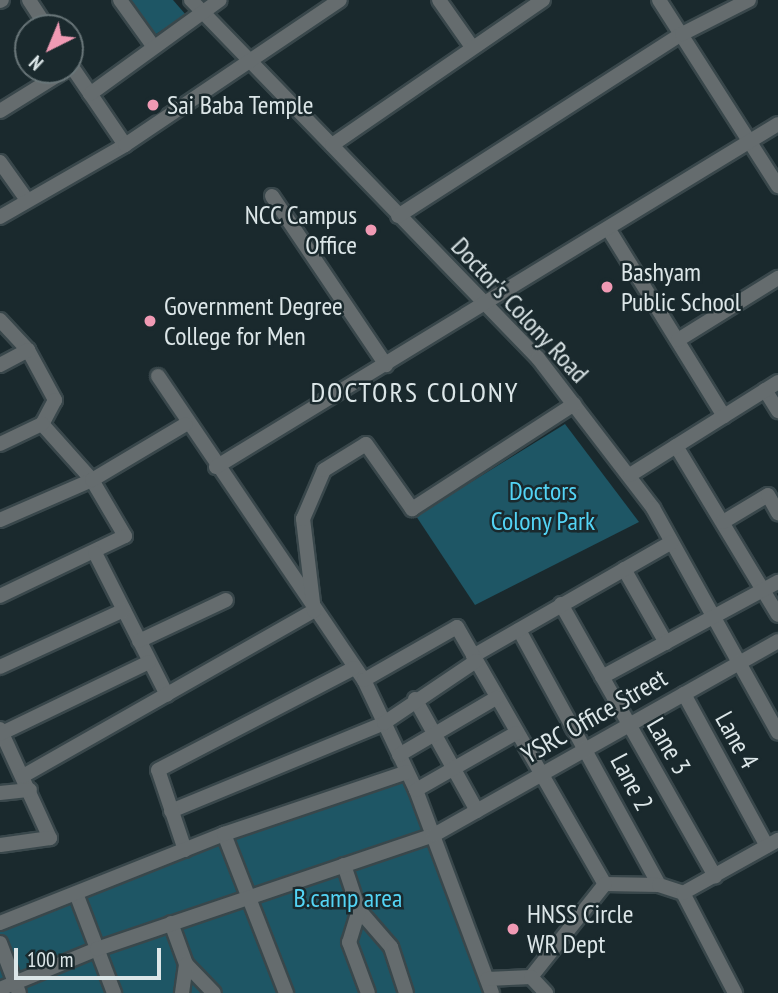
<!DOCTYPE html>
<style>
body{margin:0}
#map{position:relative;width:778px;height:993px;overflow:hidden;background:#1a292d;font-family:"PT Sans Narrow",sans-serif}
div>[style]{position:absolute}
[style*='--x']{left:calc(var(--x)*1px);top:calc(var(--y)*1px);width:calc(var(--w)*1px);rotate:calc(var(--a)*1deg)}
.green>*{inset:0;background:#1e5665}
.roads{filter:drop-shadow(2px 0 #39474b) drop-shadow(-2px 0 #39474b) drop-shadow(0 2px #39474b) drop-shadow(0 -2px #39474b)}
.minor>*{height:14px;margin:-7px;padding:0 7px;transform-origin:7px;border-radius:7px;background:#656c6e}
.dots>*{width:19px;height:19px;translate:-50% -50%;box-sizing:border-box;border:4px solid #1a292d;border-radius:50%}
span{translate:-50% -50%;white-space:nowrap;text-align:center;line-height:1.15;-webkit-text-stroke:5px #1a292d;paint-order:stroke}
.poi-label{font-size:26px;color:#dce6e8}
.left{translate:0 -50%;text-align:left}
.right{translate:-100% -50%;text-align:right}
.street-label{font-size:26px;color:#dce6e8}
.park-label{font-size:26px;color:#53d4f5}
.neighbourhood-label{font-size:28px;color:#dce6e8;letter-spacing:2px}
.north{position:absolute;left:14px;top:14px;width:70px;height:70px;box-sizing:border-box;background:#1a292d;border:2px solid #687578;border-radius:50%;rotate:223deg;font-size:19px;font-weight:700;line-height:28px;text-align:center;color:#dce6e8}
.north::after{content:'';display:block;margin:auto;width:24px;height:32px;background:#f09ab4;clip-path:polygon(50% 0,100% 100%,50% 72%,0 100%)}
.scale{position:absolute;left:14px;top:948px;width:147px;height:32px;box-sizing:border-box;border:4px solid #dce6e8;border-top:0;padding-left:9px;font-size:21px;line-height:24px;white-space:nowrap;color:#dce6e8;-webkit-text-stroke:5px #1a292d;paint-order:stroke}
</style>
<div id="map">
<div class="green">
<i style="clip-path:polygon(129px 0,173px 0,186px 15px,153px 36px)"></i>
<i style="clip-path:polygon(565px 424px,639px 522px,475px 605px,416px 516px)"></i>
<i style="clip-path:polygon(404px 777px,487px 993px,0 993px,0 925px)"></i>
</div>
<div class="roads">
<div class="minor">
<i style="--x:29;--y:0;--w:33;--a:57"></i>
<i style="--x:120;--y:0;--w:57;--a:54.3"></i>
<i style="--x:191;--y:0;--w:499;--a:45.9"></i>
<i style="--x:538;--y:358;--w:189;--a:52.5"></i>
<i style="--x:653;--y:508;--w:257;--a:60.9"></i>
<i style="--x:439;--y:0;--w:57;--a:54.9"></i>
<i style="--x:659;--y:0;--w:221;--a:57.4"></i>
<i style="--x:0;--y:1;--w:2;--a:-27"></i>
<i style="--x:70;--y:64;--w:98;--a:55.8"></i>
<i style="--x:90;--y:94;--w:160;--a:-35.9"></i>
<i style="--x:0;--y:111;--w:78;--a:-31.8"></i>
<i style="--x:332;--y:145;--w:256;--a:-34.5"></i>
<i style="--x:0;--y:162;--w:47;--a:54.6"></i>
<i style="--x:272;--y:196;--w:204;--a:56"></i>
<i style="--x:398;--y:216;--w:337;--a:-32.7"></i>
<i style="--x:682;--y:34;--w:75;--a:-26.9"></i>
<i style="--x:0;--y:217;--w:144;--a:-29.9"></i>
<i style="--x:125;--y:145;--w:259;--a:-34"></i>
<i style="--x:609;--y:230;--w:219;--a:58.3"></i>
<i style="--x:0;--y:320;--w:41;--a:47"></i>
<i style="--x:28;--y:350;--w:57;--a:61.6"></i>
<i style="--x:55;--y:400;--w:27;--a:118"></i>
<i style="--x:42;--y:424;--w:75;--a:48.2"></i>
<i style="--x:92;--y:480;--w:65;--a:59.5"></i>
<i style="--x:125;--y:536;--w:139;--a:154.4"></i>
<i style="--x:678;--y:340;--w:118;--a:-31.8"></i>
<i style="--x:0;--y:365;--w:32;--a:-28"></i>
<i style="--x:158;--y:376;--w:367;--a:55.9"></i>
<i style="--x:364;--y:680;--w:122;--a:64.7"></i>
<i style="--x:416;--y:790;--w:217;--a:69.5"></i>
<i style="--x:765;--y:390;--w:25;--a:58"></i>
<i style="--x:0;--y:444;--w:47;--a:-25.5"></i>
<i style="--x:676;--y:446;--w:197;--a:58.9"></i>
<i style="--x:216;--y:467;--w:658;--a:-31.4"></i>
<i style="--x:630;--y:475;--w:175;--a:-32.1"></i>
<i style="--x:0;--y:520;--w:100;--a:-23.5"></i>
<i style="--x:92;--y:480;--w:109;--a:-30.8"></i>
<i style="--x:723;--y:522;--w:52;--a:-31"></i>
<i style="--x:768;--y:495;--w:21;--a:61"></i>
<i style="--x:95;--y:553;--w:159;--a:63.1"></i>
<i style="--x:624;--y:569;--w:85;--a:60.4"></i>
<i style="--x:561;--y:604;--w:313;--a:60.5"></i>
<i style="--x:519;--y:630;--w:291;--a:61.2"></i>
<i style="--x:139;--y:641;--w:96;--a:-25.2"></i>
<i style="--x:473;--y:656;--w:229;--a:-29.8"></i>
<i style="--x:0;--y:667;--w:136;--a:-24.7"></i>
<i style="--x:602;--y:677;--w:200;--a:-28.4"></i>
<i style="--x:364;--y:680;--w:107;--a:-29.7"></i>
<i style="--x:457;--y:627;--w:297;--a:60.1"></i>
<i style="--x:684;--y:694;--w:173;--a:61.4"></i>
<i style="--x:415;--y:699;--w:128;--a:61"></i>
<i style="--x:0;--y:729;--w:120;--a:65.4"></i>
<i style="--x:50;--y:838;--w:50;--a:172"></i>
<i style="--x:0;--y:734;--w:165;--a:-25.8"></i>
<i style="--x:399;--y:755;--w:113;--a:-30.4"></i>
<i style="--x:23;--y:776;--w:335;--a:-29.6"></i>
<i style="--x:314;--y:611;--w:93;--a:-96.8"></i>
<i style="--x:303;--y:519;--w:53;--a:-66.8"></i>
<i style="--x:324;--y:470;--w:49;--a:-31.8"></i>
<i style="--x:366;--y:444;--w:80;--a:54.7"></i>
<i style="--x:412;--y:509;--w:193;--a:-32.9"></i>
<i style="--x:416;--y:790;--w:115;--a:-29.7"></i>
<i style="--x:0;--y:793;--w:30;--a:-6"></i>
<i style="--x:171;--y:811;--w:230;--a:-22.4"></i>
<i style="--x:384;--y:723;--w:111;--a:-34"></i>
<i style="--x:224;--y:834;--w:171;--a:68.7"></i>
<i style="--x:185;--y:850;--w:84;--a:-108.6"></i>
<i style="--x:158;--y:770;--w:221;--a:-27.5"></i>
<i style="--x:344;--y:865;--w:47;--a:71.6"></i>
<i style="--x:359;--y:910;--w:49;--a:49.1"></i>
<i style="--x:391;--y:947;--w:48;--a:71.9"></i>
<i style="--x:605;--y:884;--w:54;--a:1.1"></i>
<i style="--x:659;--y:885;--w:25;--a:18"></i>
<i style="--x:683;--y:893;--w:113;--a:62.5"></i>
<i style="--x:683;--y:893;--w:109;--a:-29.2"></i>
<i style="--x:77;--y:896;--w:104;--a:69.1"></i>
<i style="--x:359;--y:910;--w:34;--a:107"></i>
<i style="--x:349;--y:942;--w:54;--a:69.6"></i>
<i style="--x:0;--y:923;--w:241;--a:-21.7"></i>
<i style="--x:224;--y:834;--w:193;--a:-18.7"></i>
<i style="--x:171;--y:923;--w:44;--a:69.9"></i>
<i style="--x:186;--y:964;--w:40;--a:46"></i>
<i style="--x:0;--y:943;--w:53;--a:69.2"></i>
<i style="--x:531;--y:977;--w:119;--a:-51.5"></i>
<i style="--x:487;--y:979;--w:44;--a:-2.6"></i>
<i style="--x:531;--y:977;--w:22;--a:47"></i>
<i style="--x:0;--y:989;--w:105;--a:-22.4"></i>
<i style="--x:97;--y:949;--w:356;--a:-18.7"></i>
<i style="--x:434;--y:835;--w:395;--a:-29.4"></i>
<i style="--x:182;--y:993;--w:29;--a:-82"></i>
</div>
</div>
<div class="dots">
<i style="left:153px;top:105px;background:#f09ab4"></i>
<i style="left:371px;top:230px;background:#f09ab4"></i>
<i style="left:607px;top:287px;background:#f09ab4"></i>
<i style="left:150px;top:321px;background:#f09ab4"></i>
<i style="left:513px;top:929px;background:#f09ab4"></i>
</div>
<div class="poi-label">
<span class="left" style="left:167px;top:105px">Sai Baba Temple</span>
<span class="right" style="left:357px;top:230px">NCC Campus<br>Office</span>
<span class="left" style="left:621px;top:287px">Bashyam<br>Public School</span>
<span class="left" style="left:164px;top:321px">Government Degree<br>College for Men</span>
<span class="left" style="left:527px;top:929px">HNSS Circle<br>WR Dept</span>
</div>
<div class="street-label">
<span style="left:520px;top:310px;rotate:47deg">Doctor's Colony Road</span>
<span style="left:594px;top:716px;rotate:-30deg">YSRC Office Street</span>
<span style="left:737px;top:740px;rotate:61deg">Lane 4</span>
<span style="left:669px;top:746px;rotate:60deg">Lane 3</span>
<span style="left:632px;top:782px;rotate:62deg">Lane 2</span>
</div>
<div class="park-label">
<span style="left:543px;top:506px">Doctors<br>Colony Park</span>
<span style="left:348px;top:898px">B.camp area</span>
</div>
<div class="neighbourhood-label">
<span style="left:415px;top:392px">DOCTORS COLONY</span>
</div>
<div class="north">N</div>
<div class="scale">100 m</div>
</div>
